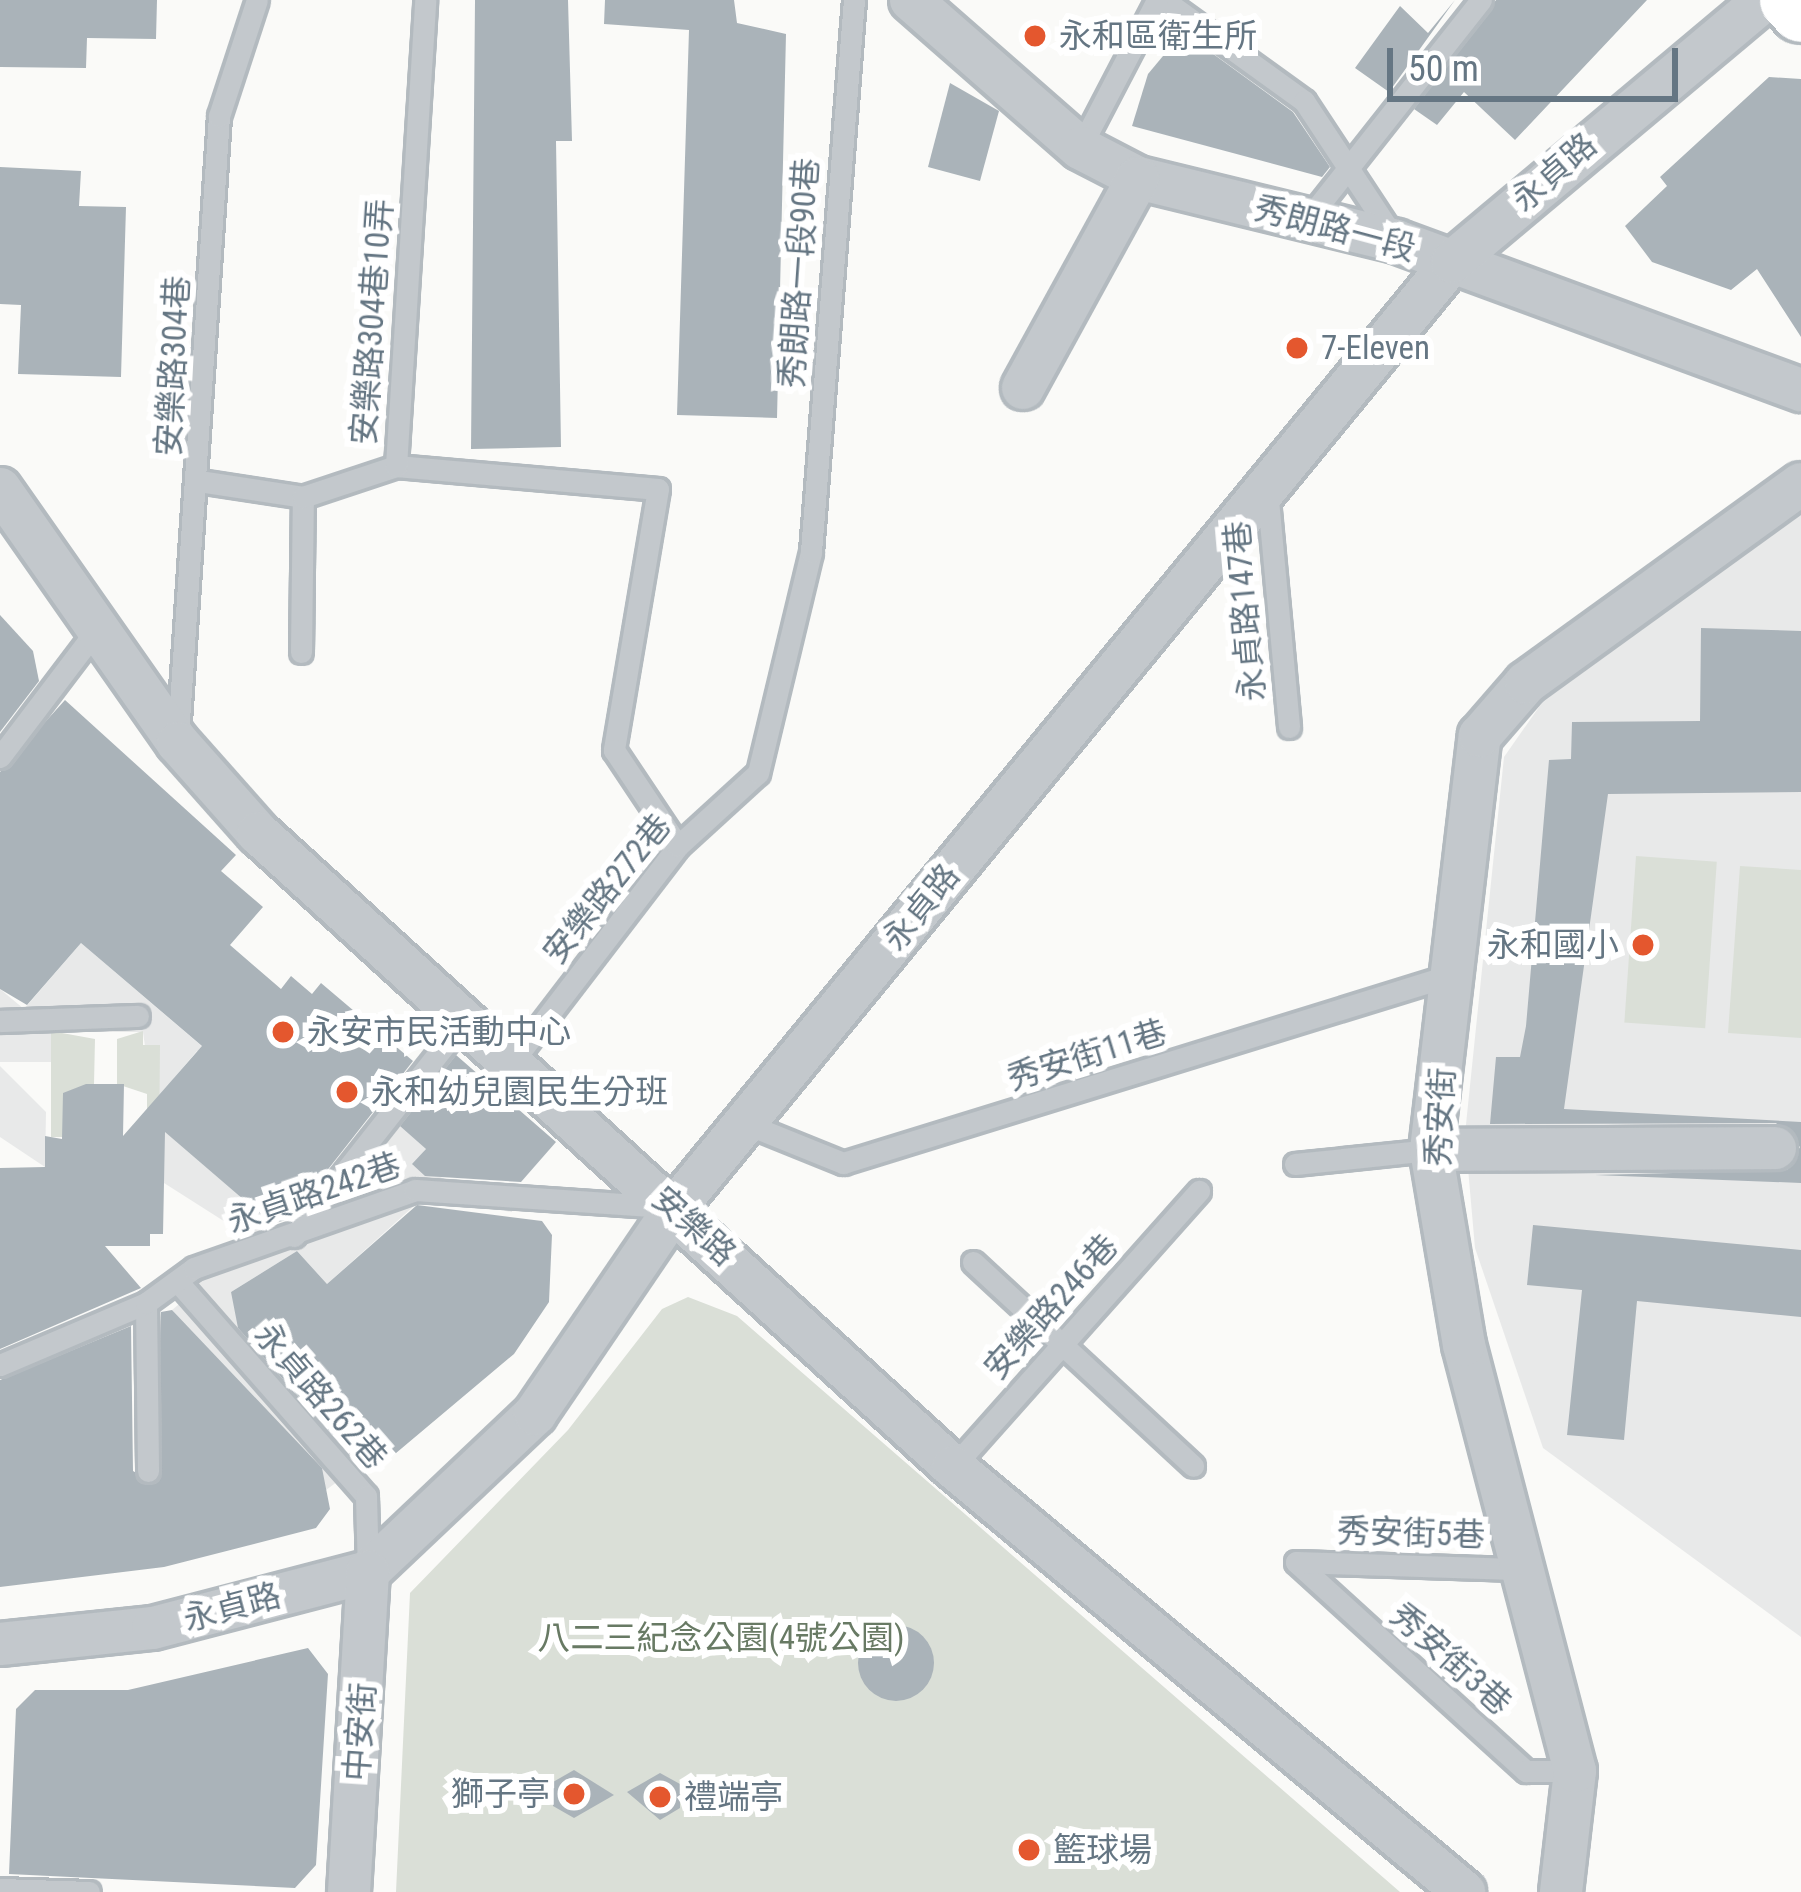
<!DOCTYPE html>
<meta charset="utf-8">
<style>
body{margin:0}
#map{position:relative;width:1801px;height:1892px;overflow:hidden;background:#fafaf8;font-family:"Roboto Condensed","Noto Sans TC",sans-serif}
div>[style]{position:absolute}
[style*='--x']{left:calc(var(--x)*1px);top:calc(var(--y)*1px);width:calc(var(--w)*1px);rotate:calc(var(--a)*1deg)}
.built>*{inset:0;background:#e8e9e9}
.green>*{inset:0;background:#dadfd7;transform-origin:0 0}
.building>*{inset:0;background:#aab3b9}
.round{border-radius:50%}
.roads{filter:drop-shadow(3px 0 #b3babf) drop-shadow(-3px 0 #b3babf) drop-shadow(0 3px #b3babf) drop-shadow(0 -3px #b3babf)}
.lane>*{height:21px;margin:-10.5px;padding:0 10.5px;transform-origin:10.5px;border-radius:10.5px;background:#c3c8cc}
.street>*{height:42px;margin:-21px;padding:0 21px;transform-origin:21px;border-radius:21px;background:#c3c8cc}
.secondary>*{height:60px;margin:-30px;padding:0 30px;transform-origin:30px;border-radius:30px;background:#fff}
.dots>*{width:33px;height:33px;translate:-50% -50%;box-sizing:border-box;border:6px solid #fff;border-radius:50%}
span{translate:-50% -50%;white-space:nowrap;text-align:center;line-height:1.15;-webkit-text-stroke:12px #fff;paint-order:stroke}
.poi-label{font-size:33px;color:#657683}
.left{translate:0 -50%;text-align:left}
.right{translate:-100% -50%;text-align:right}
.street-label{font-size:33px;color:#657683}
.park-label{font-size:33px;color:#687a64}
.scale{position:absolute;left:1387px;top:48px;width:291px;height:54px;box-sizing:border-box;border:6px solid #657683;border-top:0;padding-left:15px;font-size:36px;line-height:42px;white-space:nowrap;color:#657683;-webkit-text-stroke:9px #fff;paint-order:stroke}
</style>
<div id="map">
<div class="built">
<i style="clip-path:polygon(1801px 509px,1801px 1637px,1543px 1448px,1475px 1248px,1465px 1134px,1504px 757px,1546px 697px)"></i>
<i style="clip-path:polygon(81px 943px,218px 1060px,197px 1051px,174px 1078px,161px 1128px,283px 1233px,416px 1064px,431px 1078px,406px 1108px,424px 1124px,413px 1137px,426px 1149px,413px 1165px,470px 1190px,513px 1191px,512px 1212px,424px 1197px,327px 1284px,297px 1251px,231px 1292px,267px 1351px,367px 1460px,326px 1490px,172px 1310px,196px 1290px,186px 1278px,252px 1239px,164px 1183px,143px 1032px,51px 1032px,51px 1062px,0 1062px,0 989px,24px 1009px)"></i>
<i style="clip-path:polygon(0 1066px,46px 1112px,45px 1167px,0 1137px)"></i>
</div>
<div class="green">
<i style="left:1636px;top:856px;width:81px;height:167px;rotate:4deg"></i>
<i style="clip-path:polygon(1740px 866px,1801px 870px,1801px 1038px,1728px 1033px)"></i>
<i style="clip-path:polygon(51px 1031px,95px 1039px,94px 1084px,63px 1137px,51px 1137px)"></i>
<i style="clip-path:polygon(143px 1031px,143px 1045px,160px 1045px,159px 1146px,147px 1146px,147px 1094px,117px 1084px,117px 1039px)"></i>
<i style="clip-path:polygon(688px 1297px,737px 1316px,1400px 1892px,396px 1892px,410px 1593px,568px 1430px,662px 1309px)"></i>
</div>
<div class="building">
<i style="clip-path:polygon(0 0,157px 0,156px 39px,87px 38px,86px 68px,0 67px)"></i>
<i style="clip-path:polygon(475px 0,568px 0,572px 141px,556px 141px,561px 447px,471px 449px)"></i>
<i style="clip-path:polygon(605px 0,734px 0,737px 23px,786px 34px,777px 418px,677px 415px,689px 30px,604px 24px)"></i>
<i style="clip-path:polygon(1455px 0,1389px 92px,1355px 68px,1400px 6px,1428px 33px)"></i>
<i style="clip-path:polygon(1496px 0,1647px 0,1515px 140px,1464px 92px,1437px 125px,1414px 109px)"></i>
<i style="clip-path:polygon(1183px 32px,1293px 112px,1330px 167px,1322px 177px,1132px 126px,1148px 74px)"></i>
<i style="clip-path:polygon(1769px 77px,1801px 79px,1801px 337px,1757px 269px,1731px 290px,1652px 262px,1625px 226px,1667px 186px,1660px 177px)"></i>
<i style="clip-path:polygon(950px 83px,999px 111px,980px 181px,928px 167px)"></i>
<i style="clip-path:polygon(0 167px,81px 171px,79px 206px,126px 207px,121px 377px,18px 374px,21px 305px,0 304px)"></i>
<i style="clip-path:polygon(0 615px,33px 651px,39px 681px,0 732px)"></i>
<i style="clip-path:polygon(1701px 628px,1801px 631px,1801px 792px,1608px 794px,1564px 1109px,1801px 1122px,1801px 1183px,1595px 1175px,1787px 1170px,1800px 1147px,1776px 1123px,1490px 1124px,1496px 1057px,1520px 1057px,1526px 1026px,1549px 760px,1571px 759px,1572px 722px,1700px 721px)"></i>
<i style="clip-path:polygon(65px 700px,236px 855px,221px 871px,263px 907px,230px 945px,281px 989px,291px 976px,312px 994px,321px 983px,413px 1061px,289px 1219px,272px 1224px,165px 1132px,163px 1234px,150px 1234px,150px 1246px,105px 1246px,141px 1288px,0 1349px,0 1168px,45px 1167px,45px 1136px,62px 1139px,63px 1093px,86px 1084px,124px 1084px,123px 1136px,202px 1046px,81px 943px,27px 1005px,0 989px,0 772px)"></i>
<i style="clip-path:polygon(456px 1055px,556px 1142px,521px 1182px,425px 1176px,412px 1164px,426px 1149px,400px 1126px)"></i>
<i style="clip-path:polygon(417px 1205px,542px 1221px,552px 1235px,549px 1302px,514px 1354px,383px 1464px,350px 1455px,238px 1328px,231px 1292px,297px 1251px,327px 1284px)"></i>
<i style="clip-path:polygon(1533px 1225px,1801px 1250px,1801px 1317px,1637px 1301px,1624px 1440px,1567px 1435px,1582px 1290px,1527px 1285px)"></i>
<i style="clip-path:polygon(172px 1310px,322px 1468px,330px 1509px,316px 1528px,164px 1567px,0 1587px,0 1380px,131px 1326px,133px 1471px,155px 1484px,161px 1312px)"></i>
<i class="round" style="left:858px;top:1625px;width:76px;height:76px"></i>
<i style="clip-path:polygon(308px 1648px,328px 1674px,316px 1865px,295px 1888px,9px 1874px,16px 1709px,35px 1690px,128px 1690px)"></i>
<i style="clip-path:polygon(574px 1770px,614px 1795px,574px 1818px,553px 1806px,553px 1782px)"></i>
<i style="clip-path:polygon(660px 1773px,680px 1784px,680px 1808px,660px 1820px,627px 1792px)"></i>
</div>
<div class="roads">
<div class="lane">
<i style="--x:1164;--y:0;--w:173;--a:35.8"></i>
<i style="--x:1304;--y:101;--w:162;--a:56.6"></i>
<i style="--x:1080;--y:148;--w:167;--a:-62.5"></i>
<i style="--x:1308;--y:219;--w:279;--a:-51.7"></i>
<i style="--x:396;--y:466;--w:263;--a:5"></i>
<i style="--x:658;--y:489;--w:265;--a:99.6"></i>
<i style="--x:614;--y:750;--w:115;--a:56.3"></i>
<i style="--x:199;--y:481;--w:105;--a:8.7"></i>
<i style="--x:1267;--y:489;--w:239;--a:84.7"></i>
<i style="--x:301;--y:652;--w:155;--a:-89.3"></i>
<i style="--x:303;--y:497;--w:98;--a:-18.4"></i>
<i style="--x:396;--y:466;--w:467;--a:-86.4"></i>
<i style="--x:178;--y:735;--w:620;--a:-86.21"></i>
<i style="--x:219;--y:116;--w:122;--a:-71.9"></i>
<i style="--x:0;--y:757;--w:157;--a:-52.8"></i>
<i style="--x:0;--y:1021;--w:138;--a:-2.1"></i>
<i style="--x:510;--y:1065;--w:276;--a:-52.5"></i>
<i style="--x:678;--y:846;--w:108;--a:-42.4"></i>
<i style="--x:758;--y:773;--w:227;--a:-76.5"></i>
<i style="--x:811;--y:552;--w:554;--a:-85.55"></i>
<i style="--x:744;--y:1123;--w:107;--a:22"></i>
<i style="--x:843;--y:1163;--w:636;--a:-17.18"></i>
<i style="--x:1295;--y:1164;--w:137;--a:-5.9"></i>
<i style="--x:294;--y:1236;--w:273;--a:-51.7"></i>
<i style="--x:973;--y:1262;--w:300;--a:42.8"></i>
<i style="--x:178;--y:1282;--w:285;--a:48.7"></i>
<i style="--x:366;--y:1496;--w:74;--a:88.5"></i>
<i style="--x:146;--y:1303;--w:168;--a:89.3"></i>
<i style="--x:0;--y:1365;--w:159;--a:-23"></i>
<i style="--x:146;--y:1303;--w:59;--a:-36.1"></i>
<i style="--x:194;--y:1268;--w:234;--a:-19.4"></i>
<i style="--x:415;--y:1190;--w:248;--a:3.9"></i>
<i style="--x:953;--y:1467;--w:370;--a:-48.3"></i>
<i style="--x:1296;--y:1562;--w:311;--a:42.3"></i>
<i style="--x:1526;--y:1771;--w:49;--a:0"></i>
<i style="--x:1296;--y:1562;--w:227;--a:1.8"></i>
<i style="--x:0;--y:1889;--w:89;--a:1.9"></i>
</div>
<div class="street">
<i style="--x:911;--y:0;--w:225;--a:41.2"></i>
<i style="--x:1080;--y:148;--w:65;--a:27.3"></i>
<i style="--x:1138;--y:178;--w:266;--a:13.7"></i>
<i style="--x:1396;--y:241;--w:432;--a:20.2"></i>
<i style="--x:1023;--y:388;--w:239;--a:-61.3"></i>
<i style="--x:0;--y:489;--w:310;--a:55"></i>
<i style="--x:178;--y:743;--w:120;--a:48.4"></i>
<i style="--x:258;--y:833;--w:941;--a:42.37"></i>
<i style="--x:953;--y:1467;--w:665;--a:39.75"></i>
<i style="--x:1431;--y:1150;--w:344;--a:-0.3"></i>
<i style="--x:0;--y:1644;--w:154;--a:-6"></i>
<i style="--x:153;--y:1628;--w:222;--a:-14.6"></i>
<i style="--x:368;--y:1572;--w:230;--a:-43.4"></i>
<i style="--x:535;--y:1414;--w:249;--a:-55.8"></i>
<i style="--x:675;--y:1208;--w:1224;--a:-50.6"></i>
<i style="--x:1452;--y:262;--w:407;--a:-40"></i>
<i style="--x:349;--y:1892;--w:321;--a:-86.6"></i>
<i style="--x:1561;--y:1892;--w:122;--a:-83.4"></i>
<i style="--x:1575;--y:1771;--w:440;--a:-104.6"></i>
<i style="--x:1464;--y:1345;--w:198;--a:-99.6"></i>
<i style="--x:1431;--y:1150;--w:417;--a:-83.3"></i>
<i style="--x:1480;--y:736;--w:70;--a:-49"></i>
<i style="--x:1526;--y:683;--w:339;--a:-35.9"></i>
</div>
<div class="secondary">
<i style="--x:1790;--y:0;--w:16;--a:47"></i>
</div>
</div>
<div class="dots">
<i style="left:1035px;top:36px;background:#e4572e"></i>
<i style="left:1297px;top:348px;background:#e4572e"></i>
<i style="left:1643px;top:945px;background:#e4572e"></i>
<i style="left:283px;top:1032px;background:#e4572e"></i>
<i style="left:347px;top:1092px;background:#e4572e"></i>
<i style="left:574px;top:1794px;background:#e4572e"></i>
<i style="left:660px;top:1797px;background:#e4572e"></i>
<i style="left:1029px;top:1850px;background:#e4572e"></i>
</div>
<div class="poi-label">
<span class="left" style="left:1059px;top:36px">永和區衛生所</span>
<span class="left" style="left:1321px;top:348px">7-Eleven</span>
<span class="right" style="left:1619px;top:945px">永和國小</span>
<span class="left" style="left:307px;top:1032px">永安市民活動中心</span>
<span class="left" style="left:371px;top:1092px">永和幼兒園民生分班</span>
<span class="right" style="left:550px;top:1794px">獅子亭</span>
<span class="left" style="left:684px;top:1797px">禮端亭</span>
<span class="left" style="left:1053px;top:1850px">籃球場</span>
</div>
<div class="street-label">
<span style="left:1554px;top:172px;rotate:-41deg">永貞路</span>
<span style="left:1335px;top:228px;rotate:15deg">秀朗路一段</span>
<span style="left:799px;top:273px;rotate:-86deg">秀朗路一段90巷</span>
<span style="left:372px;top:322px;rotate:-86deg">安樂路304巷10弄</span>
<span style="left:173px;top:366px;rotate:-87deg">安樂路304巷</span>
<span style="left:1245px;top:611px;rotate:-95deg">永貞路147巷</span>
<span style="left:607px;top:889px;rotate:-51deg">安樂路272巷</span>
<span style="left:921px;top:907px;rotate:-51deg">永貞路</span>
<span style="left:1087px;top:1055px;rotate:-17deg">秀安街11巷</span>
<span style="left:1440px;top:1117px;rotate:-87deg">秀安街</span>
<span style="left:314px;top:1193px;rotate:-19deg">永貞路242巷</span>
<span style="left:694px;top:1226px;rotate:42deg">安樂路</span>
<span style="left:1051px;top:1307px;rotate:-48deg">安樂路246巷</span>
<span style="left:321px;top:1396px;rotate:49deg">永貞路262巷</span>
<span style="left:1411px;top:1533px;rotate:2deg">秀安街5巷</span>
<span style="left:232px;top:1607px;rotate:-15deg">永貞路</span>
<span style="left:1451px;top:1659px;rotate:42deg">秀安街3巷</span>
<span style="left:360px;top:1732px;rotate:-86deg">中安街</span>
</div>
<div class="park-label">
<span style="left:721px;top:1638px">八二三紀念公園(4號公園)</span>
</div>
<div class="scale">50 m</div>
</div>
